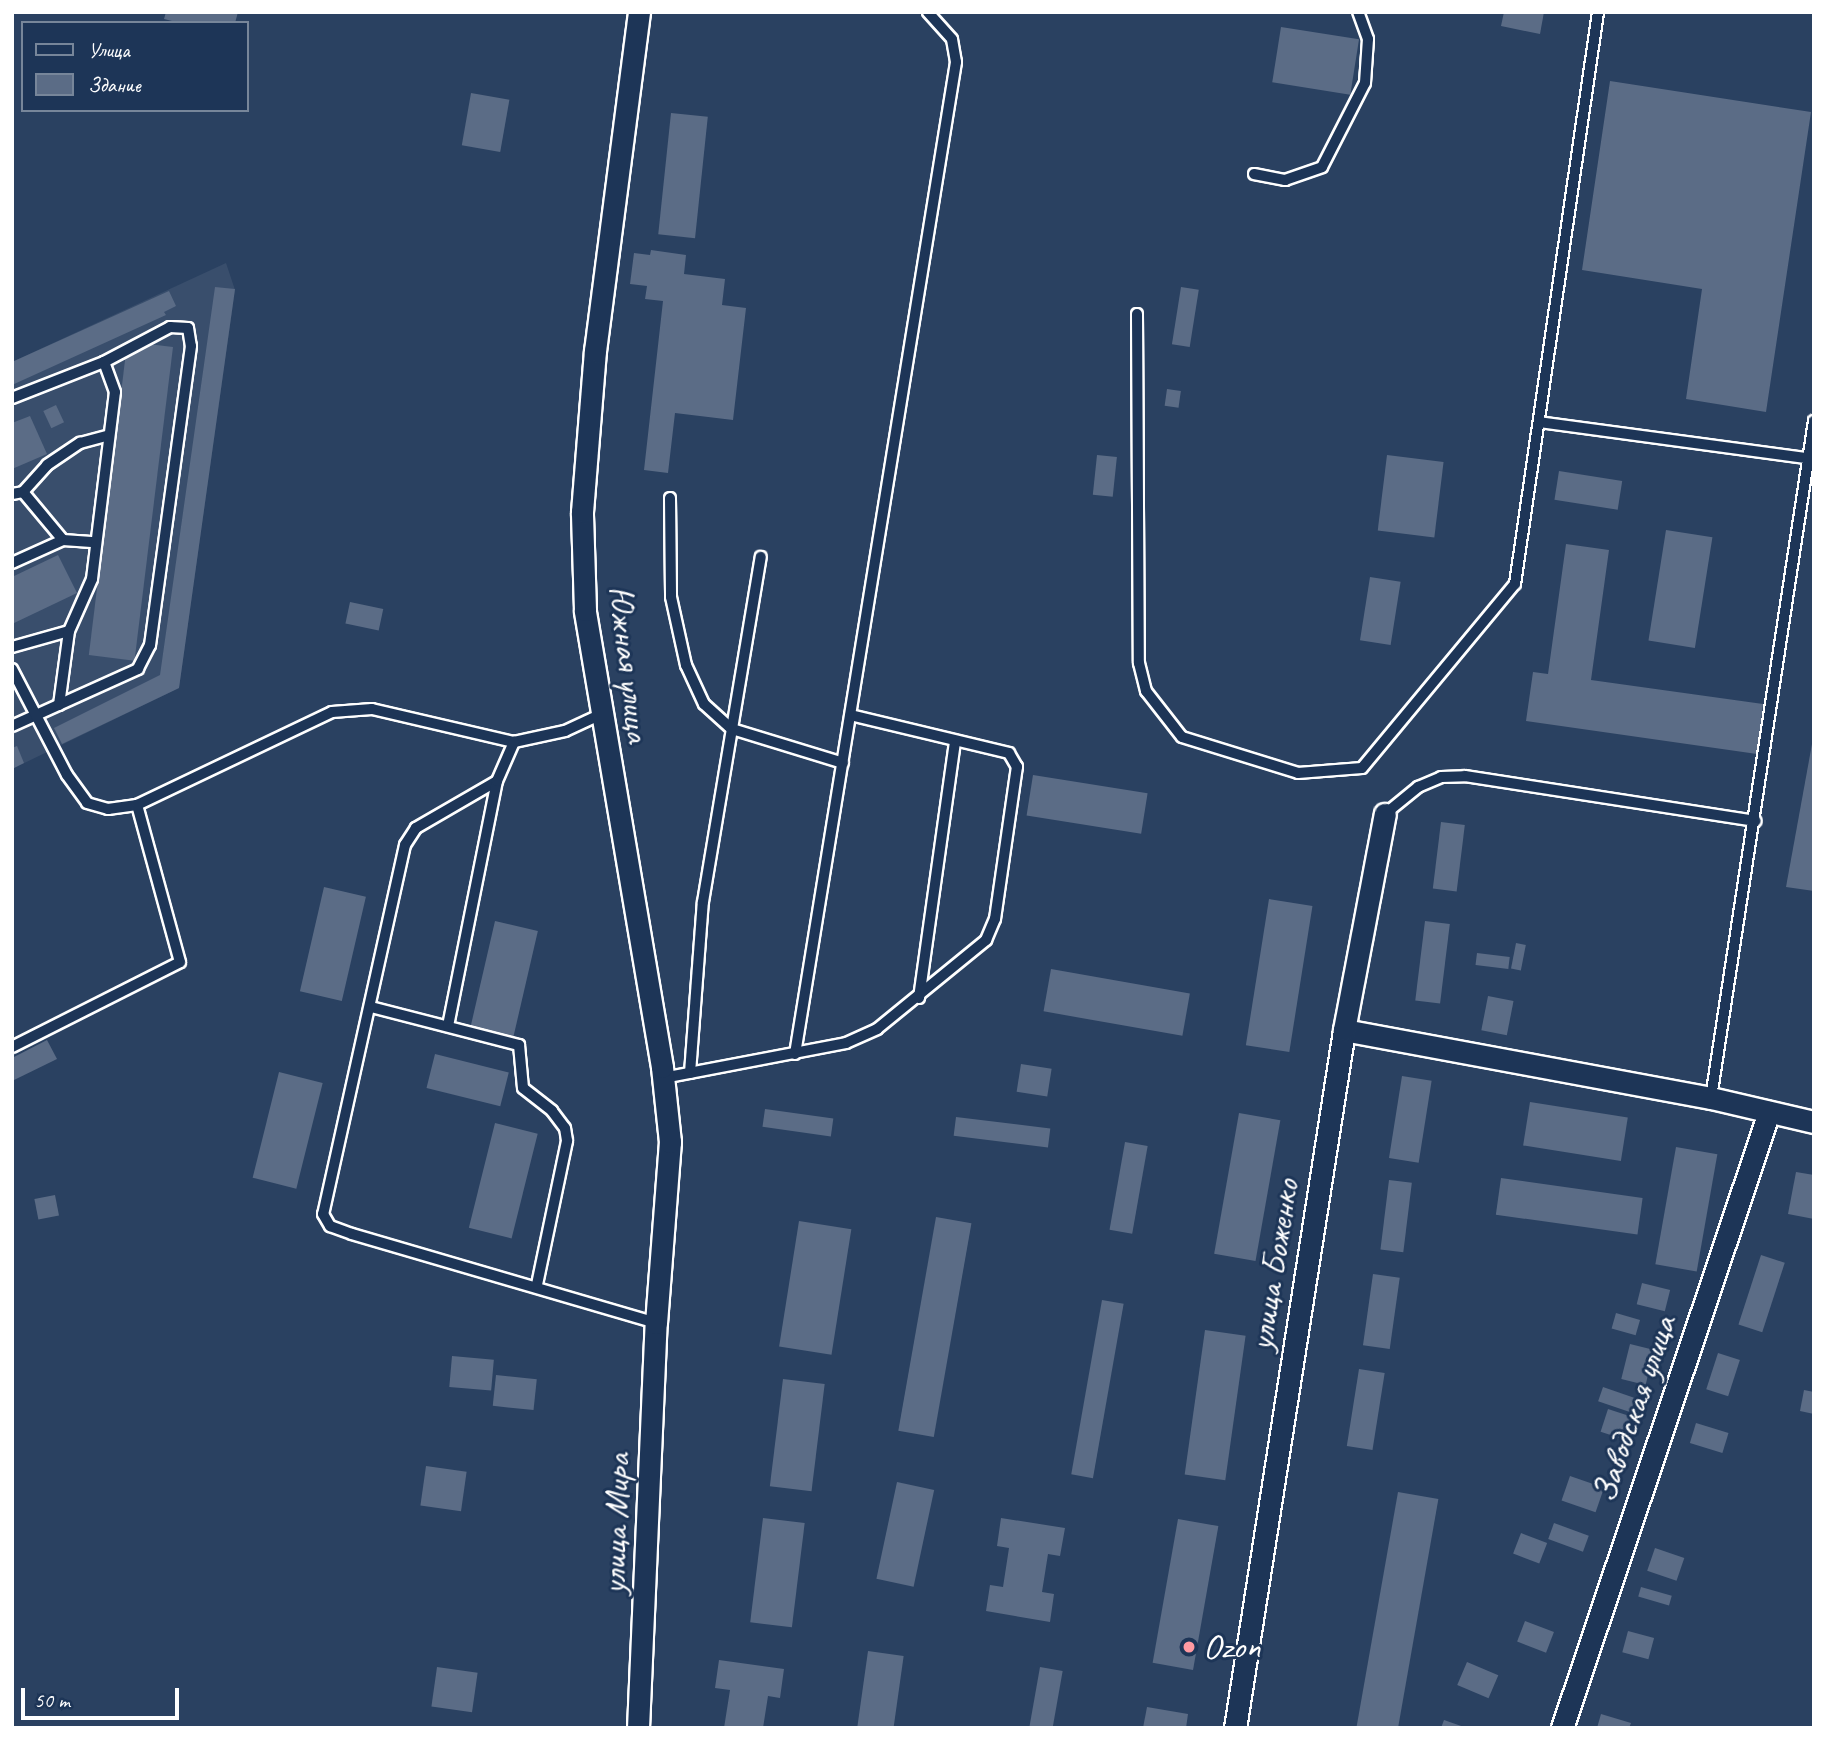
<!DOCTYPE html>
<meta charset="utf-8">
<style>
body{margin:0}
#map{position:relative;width:1826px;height:1740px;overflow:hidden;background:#2a4161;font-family:Caveat,sans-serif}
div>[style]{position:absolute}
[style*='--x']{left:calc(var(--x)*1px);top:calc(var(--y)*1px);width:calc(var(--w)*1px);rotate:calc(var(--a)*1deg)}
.built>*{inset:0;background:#394e6c}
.building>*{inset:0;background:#5b6c86;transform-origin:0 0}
.roads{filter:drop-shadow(2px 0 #fff) drop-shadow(-2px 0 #fff) drop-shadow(0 2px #fff) drop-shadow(0 -2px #fff)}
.lane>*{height:10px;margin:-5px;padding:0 5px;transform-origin:5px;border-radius:5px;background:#1d3557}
.street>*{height:21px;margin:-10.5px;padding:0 10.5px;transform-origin:10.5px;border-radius:10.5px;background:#1d3557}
.dots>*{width:19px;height:19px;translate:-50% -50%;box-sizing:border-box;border:4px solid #1d3557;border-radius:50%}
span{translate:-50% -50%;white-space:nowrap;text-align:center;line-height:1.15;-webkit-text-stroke:6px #1d3557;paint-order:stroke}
.street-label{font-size:35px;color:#fff}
.poi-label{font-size:35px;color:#fff}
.left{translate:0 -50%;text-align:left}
.frame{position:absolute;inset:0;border:14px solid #fff;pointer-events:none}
.legend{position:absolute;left:21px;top:21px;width:228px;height:91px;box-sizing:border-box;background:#1d3557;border:2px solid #77869a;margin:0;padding:9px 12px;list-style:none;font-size:21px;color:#fff}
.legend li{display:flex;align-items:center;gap:14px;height:35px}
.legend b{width:35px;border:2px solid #77869a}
.scale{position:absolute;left:21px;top:1688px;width:158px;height:32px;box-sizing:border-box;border:4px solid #fff;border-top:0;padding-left:9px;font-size:21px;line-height:24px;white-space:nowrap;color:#fff;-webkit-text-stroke:5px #1d3557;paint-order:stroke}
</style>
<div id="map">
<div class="built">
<i style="clip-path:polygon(226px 263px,235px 290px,179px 688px,12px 769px,12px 362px)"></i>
</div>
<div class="building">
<i style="clip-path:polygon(166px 12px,238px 12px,235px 23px,180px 23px,164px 19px)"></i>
<i style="clip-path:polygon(1504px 12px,1544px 12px,1540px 34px,1501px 26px)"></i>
<i style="left:1281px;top:27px;width:79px;height:56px;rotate:9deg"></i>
<i style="clip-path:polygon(1610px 81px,1811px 112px,1766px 412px,1686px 399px,1702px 289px,1582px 270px)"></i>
<i style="left:471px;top:93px;width:39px;height:53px;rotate:10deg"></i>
<i style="left:671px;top:113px;width:37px;height:122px;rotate:6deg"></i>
<i style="clip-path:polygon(651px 250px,686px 255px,684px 274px,725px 279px,722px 305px,746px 308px,733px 420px,675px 413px,668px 473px,644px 470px,663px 301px,645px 299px,647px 286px,630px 284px,634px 253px,650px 255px)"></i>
<i style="clip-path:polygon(215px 287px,235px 289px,179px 688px,62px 744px,54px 728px,160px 675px)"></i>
<i style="left:1181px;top:287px;width:18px;height:58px;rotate:9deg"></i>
<i style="clip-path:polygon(169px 291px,176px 306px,164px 312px,166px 315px,12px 385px,12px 362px)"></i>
<i style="left:173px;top:347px;width:316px;height:46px;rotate:97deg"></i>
<i style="left:1167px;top:389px;width:14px;height:17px;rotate:8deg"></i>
<i style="left:56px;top:405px;width:19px;height:14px;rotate:65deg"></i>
<i style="clip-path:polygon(30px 416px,47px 454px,12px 469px,12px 423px)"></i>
<i style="left:1097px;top:455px;width:20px;height:40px;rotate:6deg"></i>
<i style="left:1387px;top:455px;width:57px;height:76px;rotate:7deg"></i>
<i style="left:1559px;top:471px;width:64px;height:29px;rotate:9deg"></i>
<i style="left:1666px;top:530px;width:47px;height:112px;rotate:9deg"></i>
<i style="clip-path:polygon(1566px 544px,1609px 550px,1591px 680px,1763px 704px,1757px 754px,1526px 721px,1533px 672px,1548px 674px)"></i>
<i style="clip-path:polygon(58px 555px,77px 593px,12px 624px,12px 577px)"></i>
<i style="left:1370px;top:577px;width:31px;height:64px;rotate:9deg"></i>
<i style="left:350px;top:602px;width:34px;height:22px;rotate:12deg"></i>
<i style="clip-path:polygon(1814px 733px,1814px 891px,1786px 887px)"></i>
<i style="clip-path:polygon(17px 746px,24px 763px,12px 769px,12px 748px)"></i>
<i style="left:1033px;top:775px;width:116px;height:41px;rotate:9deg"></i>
<i style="left:1441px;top:822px;width:24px;height:67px;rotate:7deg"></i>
<i style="left:324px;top:887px;width:43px;height:107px;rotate:13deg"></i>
<i style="left:1269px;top:899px;width:44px;height:148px;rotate:9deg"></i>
<i style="left:495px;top:921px;width:44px;height:109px;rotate:13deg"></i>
<i style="left:1425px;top:921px;width:25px;height:80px;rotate:7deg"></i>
<i style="left:1516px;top:943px;width:10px;height:26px;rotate:11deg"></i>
<i style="left:1477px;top:953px;width:33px;height:12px;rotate:7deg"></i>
<i style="left:1051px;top:969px;width:141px;height:43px;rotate:10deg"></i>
<i style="left:1488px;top:996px;width:26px;height:35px;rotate:11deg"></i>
<i style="clip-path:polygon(47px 1040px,57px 1059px,12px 1081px,12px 1058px)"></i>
<i style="left:435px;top:1054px;width:76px;height:35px;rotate:14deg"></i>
<i style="left:1021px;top:1064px;width:31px;height:28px;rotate:9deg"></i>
<i style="left:279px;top:1072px;width:45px;height:109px;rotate:14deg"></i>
<i style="left:1402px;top:1076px;width:30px;height:83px;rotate:9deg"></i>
<i style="left:1530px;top:1102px;width:99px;height:44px;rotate:9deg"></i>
<i style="left:765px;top:1109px;width:69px;height:18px;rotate:8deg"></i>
<i style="left:1239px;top:1113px;width:42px;height:143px;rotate:10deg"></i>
<i style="left:956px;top:1117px;width:95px;height:19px;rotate:7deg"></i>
<i style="left:495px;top:1123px;width:44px;height:108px;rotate:14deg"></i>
<i style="left:1125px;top:1142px;width:23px;height:89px;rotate:10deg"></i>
<i style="left:1676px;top:1147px;width:42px;height:119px;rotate:10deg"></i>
<i style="clip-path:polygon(1796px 1172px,1814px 1175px,1814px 1219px,1788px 1214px)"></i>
<i style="left:1501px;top:1178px;width:143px;height:37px;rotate:8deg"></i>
<i style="left:1389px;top:1180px;width:23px;height:70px;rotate:7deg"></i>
<i style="left:55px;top:1195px;width:21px;height:21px;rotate:79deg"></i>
<i style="left:936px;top:1217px;width:36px;height:217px;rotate:10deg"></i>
<i style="left:799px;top:1221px;width:53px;height:127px;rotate:9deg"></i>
<i style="left:1761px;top:1255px;width:25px;height:73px;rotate:18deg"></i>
<i style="left:1373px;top:1274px;width:27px;height:72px;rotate:8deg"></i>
<i style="left:1642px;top:1283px;width:29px;height:22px;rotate:14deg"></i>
<i style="left:1102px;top:1300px;width:22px;height:177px;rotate:10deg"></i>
<i style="left:1616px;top:1313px;width:25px;height:16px;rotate:16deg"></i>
<i style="left:1205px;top:1330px;width:41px;height:146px;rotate:8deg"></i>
<i style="left:1630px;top:1344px;width:25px;height:36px;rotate:14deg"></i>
<i style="left:1718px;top:1353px;width:23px;height:38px;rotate:18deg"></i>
<i style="left:452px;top:1356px;width:42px;height:31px;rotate:5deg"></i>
<i style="left:1359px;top:1369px;width:26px;height:78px;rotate:9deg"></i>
<i style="left:496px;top:1375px;width:41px;height:31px;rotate:6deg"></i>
<i style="left:783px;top:1379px;width:42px;height:108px;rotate:7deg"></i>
<i style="left:1603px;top:1387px;width:42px;height:15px;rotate:19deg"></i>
<i style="clip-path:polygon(1804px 1390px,1814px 1392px,1814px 1414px,1800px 1411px)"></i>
<i style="left:1608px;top:1409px;width:25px;height:24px;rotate:18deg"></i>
<i style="left:1696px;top:1423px;width:34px;height:21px;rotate:17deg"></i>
<i style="left:426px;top:1466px;width:41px;height:40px;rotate:8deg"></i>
<i style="left:1570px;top:1476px;width:36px;height:26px;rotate:19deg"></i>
<i style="left:897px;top:1482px;width:38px;height:99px;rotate:12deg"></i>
<i style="left:1398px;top:1492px;width:41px;height:239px;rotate:10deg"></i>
<i style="left:763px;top:1518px;width:42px;height:105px;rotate:7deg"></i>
<i style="clip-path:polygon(1001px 1518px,1065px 1528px,1060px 1556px,1048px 1554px,1042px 1592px,1054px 1594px,1050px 1622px,986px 1611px,990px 1585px,1003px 1587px,1009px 1548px,997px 1546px)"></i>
<i style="left:1178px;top:1519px;width:41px;height:146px;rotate:10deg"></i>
<i style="left:1554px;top:1523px;width:37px;height:17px;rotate:20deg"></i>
<i style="left:1521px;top:1533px;width:28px;height:22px;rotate:21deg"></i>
<i style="left:1655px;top:1548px;width:31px;height:24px;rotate:19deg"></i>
<i style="left:1641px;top:1587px;width:32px;height:10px;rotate:16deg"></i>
<i style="left:1525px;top:1621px;width:31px;height:22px;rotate:21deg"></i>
<i style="left:1628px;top:1631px;width:27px;height:22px;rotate:15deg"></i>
<i style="left:868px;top:1651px;width:36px;height:78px;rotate:8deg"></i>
<i style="clip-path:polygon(719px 1660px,784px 1669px,780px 1698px,768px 1696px,763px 1728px,724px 1728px,730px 1690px,715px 1688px)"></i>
<i style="left:1467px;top:1662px;width:34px;height:25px;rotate:23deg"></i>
<i style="left:437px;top:1667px;width:41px;height:40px;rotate:8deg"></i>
<i style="left:1040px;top:1667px;width:23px;height:62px;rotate:10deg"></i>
<i style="clip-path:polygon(1147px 1707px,1188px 1714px,1186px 1728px,1143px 1728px)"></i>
<i style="clip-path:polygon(1601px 1714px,1631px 1723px,1629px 1728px,1597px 1728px)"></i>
<i style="clip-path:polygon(1444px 1720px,1464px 1727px,1464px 1728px,1441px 1728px)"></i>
</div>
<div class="roads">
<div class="lane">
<i style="--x:1254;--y:174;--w:32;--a:11"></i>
<i style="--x:1285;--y:180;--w:39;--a:-19"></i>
<i style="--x:1322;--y:167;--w:94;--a:-62.9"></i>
<i style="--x:1365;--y:83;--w:44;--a:-86.1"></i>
<i style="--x:1368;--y:39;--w:29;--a:-110"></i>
<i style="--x:1137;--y:314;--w:349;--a:89.7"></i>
<i style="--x:1139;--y:663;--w:29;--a:76"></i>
<i style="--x:1146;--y:691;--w:58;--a:52"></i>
<i style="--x:1182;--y:737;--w:121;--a:17.2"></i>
<i style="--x:1298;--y:773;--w:64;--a:-4.5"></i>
<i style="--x:1362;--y:768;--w:239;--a:-50.3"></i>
<i style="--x:1515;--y:584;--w:578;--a:-81.74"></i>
<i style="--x:12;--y:398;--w:99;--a:-21.4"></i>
<i style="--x:104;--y:362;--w:75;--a:-27.9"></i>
<i style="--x:170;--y:327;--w:18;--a:3"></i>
<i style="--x:188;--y:328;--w:18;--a:81"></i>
<i style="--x:191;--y:346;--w:302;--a:97.8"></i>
<i style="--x:150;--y:645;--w:27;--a:117"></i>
<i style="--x:138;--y:669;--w:138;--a:155.7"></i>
<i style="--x:1539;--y:422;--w:277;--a:7.7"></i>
<i style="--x:23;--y:492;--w:62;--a:50.2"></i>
<i style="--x:12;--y:494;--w:11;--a:-10"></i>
<i style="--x:23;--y:492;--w:36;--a:-48"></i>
<i style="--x:47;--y:465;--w:40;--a:-34"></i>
<i style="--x:80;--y:443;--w:30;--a:-15"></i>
<i style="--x:670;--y:498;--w:99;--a:89.4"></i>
<i style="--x:671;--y:597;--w:70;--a:77.6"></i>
<i style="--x:686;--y:665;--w:43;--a:65.2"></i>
<i style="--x:704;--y:704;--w:38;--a:42"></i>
<i style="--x:732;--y:729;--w:116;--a:17"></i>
<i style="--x:12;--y:563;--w:56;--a:-24.3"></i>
<i style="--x:63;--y:540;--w:32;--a:4"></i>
<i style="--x:12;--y:647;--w:59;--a:-15.7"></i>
<i style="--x:69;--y:631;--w:57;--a:-66.1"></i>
<i style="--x:92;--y:579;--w:188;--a:-83"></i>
<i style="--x:115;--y:392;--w:32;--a:-110"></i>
<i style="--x:12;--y:669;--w:119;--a:62.6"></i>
<i style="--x:67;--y:775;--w:34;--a:54"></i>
<i style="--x:87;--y:803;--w:22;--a:16"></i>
<i style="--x:108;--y:809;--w:29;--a:-8"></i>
<i style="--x:137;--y:805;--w:216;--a:-25.5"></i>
<i style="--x:332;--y:712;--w:40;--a:-4.3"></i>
<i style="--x:372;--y:709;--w:146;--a:13.1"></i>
<i style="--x:514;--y:742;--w:52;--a:-12.2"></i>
<i style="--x:565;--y:731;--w:38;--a:-25"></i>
<i style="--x:59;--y:705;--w:75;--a:-82.3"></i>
<i style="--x:497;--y:781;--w:94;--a:149.9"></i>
<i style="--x:416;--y:828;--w:20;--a:123"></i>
<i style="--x:405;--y:845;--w:378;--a:102.5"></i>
<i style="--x:323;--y:1214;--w:14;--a:60"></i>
<i style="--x:330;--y:1226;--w:23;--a:20"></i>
<i style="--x:352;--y:1234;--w:317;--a:16.3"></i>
<i style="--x:1385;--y:814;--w:43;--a:-39.3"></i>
<i style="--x:1418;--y:787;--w:25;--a:-23"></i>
<i style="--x:1441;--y:777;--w:24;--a:-2"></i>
<i style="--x:1465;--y:776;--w:294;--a:8.8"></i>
<i style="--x:919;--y:998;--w:258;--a:-82"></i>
<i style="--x:371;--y:1007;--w:153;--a:14.4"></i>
<i style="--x:519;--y:1045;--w:43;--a:84.7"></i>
<i style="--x:523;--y:1088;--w:37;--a:38"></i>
<i style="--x:552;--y:1111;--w:21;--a:53"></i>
<i style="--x:565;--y:1128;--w:13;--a:81"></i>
<i style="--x:567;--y:1141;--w:147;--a:101.8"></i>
<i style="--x:448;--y:1026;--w:250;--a:-78.7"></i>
<i style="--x:497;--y:781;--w:43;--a:-66.4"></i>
<i style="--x:12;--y:1047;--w:188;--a:-26.8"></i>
<i style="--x:180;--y:962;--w:163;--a:-105.3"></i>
<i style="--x:795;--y:1054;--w:1005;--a:-80.78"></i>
<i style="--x:956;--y:62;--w:23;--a:-100"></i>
<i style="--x:952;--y:39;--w:36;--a:-132"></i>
<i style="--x:690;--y:1073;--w:171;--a:-85.7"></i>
<i style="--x:703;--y:902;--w:350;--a:-80.5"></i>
<i style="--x:663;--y:1078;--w:186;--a:-10.8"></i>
<i style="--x:846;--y:1043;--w:34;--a:-24"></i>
<i style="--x:877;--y:1029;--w:141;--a:-39.2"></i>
<i style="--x:986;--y:940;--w:23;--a:-67"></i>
<i style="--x:995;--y:919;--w:154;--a:-81.8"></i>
<i style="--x:1017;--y:767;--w:16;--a:-120"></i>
<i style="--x:1009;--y:753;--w:163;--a:-166.5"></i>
<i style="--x:1711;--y:1098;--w:685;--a:-81.35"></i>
</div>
<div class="street">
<i style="--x:1344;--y:1030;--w:373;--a:10.5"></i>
<i style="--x:1711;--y:1098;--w:106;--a:13.1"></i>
<i style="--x:638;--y:1728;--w:405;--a:-87.5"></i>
<i style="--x:656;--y:1323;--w:182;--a:-85.6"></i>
<i style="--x:670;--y:1142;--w:75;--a:-96.1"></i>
<i style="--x:662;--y:1067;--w:463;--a:-99.6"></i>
<i style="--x:585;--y:610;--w:98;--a:-91.8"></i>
<i style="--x:582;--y:512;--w:162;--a:-85.4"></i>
<i style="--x:595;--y:351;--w:342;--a:-82.6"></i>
<i style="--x:1235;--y:1728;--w:706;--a:-81.12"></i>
<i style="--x:1344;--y:1030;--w:220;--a:-79.3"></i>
<i style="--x:1562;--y:1728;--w:650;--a:-71.43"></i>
</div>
</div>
<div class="dots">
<i style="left:1189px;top:1647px;background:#ff9aa2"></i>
</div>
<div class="street-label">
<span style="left:629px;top:664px;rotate:83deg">Южная улица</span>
<span style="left:1274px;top:1265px;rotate:-81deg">улица Боженко</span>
<span style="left:1634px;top:1409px;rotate:-71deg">Заводская улица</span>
<span style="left:616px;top:1524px;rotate:-88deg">улица Мира</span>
</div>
<div class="poi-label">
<span class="left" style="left:1203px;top:1647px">Ozon</span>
</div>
<div class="frame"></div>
<ul class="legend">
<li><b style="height:9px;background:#1d3557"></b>Улица</li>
<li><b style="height:19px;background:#5b6c86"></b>Здание</li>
</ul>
<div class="scale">50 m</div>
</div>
